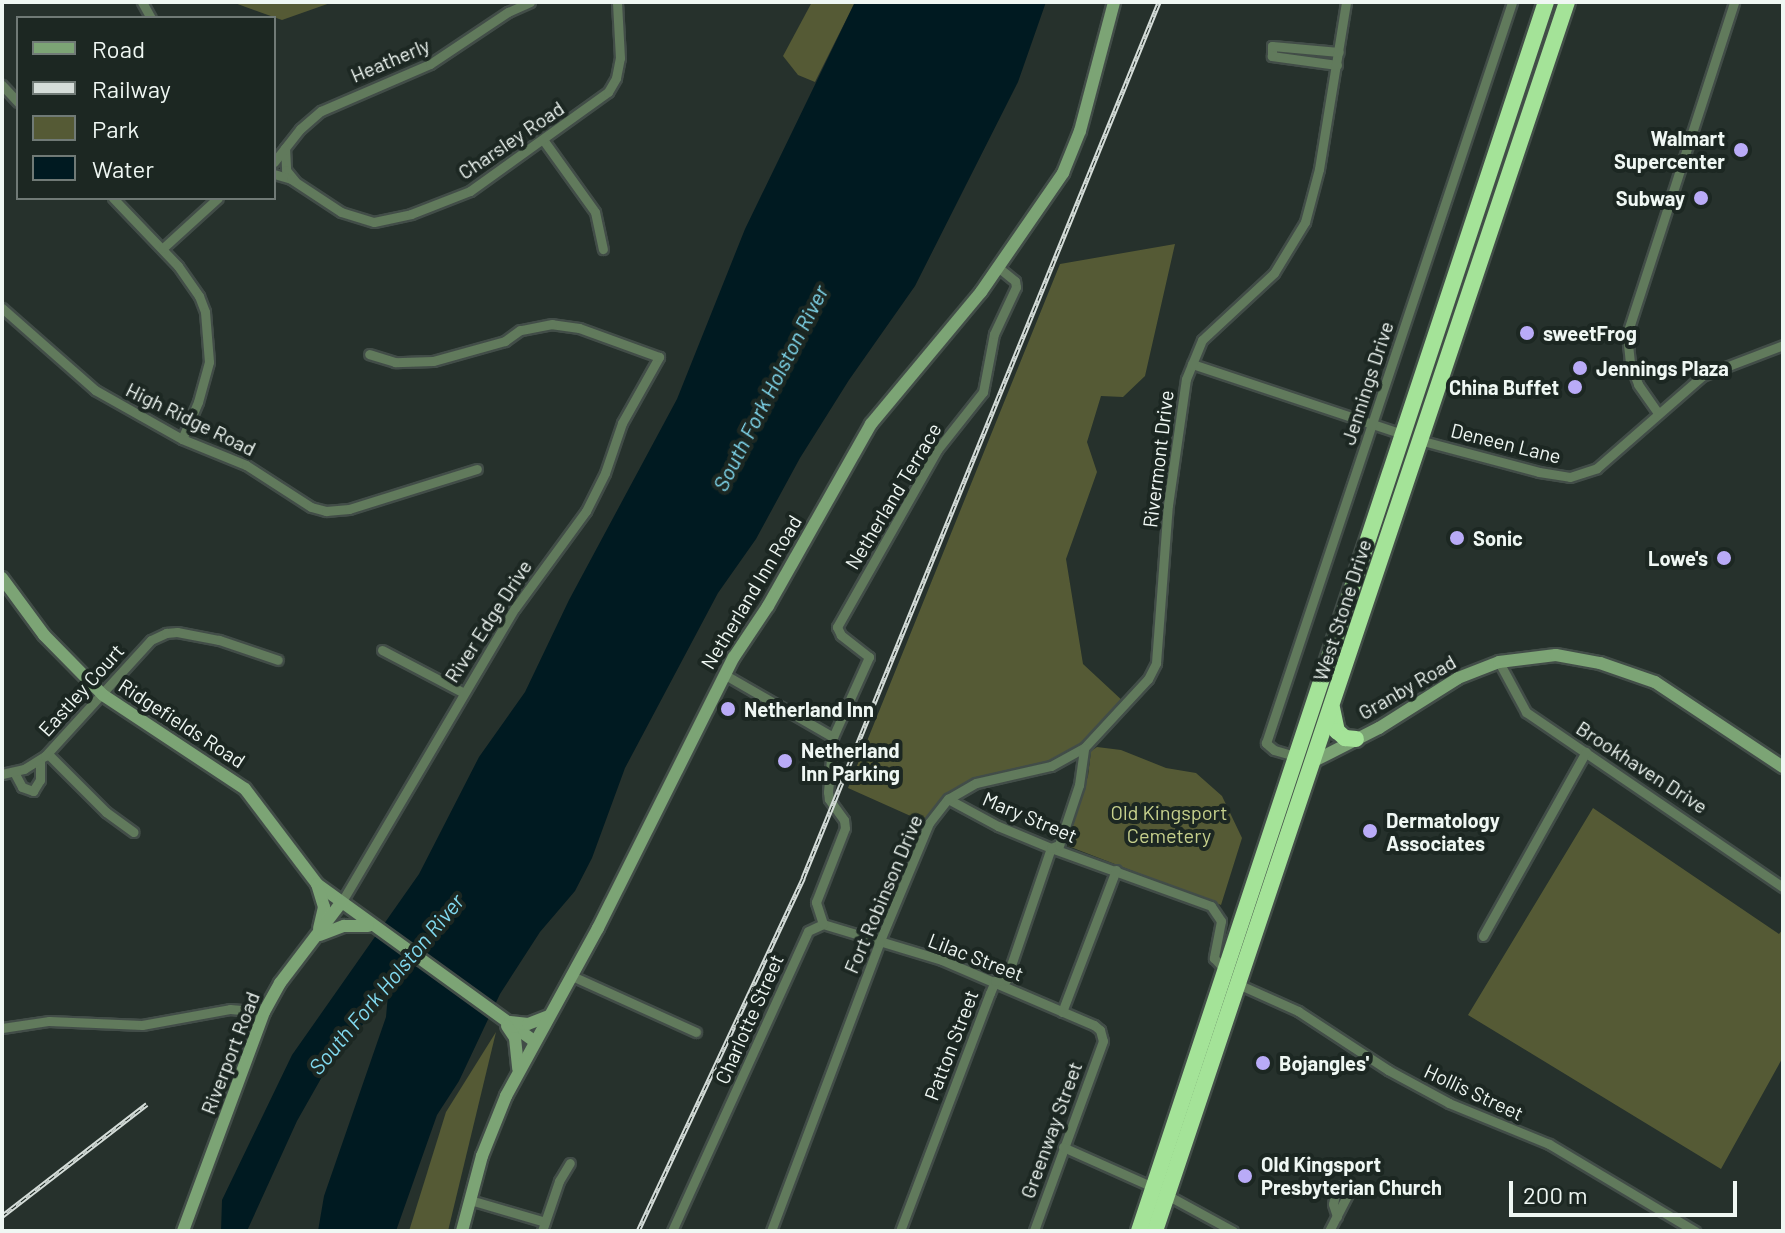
<!DOCTYPE html>
<style>
body{margin:0}
#map{position:relative;width:1785px;height:1233px;overflow:hidden;background:#26312c;font-family:Barlow,sans-serif}
div>[style]{position:absolute}
[style*='--x']{left:calc(var(--x)*1px);top:calc(var(--y)*1px);width:calc(var(--w)*1px);rotate:calc(var(--a)*1deg)}
.green>*{inset:0;background:#555a35}
.water>*{inset:0;background:#001a21}
.roads{filter:drop-shadow(2px 0 #424d48) drop-shadow(-2px 0 #424d48) drop-shadow(0 2px #424d48) drop-shadow(0 -2px #424d48)}
.street>*{height:9px;margin:-4.5px;padding:0 4.5px;transform-origin:4.5px;border-radius:4.5px;background:#617a5c}
.secondary>*{height:12px;margin:-6px;padding:0 6px;transform-origin:6px;border-radius:6px;background:#7ca475}
.highway>*{height:16px;margin:-8px;padding:0 8px;transform-origin:8px;border-radius:8px;background:#a4e398}
.rail>*{height:5px;margin-top:-2.5px;transform-origin:0;background:repeating-linear-gradient(90deg,#1c2722 0 6px,#d5ddd9 0 12px);box-sizing:border-box;border-block:2px solid #d5ddd9}
.dots>*{width:22px;height:22px;translate:-50% -50%;box-sizing:border-box;border:4px solid #1c2722;border-radius:50%}
span{translate:-50% -50%;white-space:nowrap;text-align:center;line-height:1.15;-webkit-text-stroke:8px #1c2722;paint-order:stroke}
.street-label{font-size:20px;color:#eff7f3}
.poi-label{font-size:20px;color:#eff7f3;font-weight:700}
.right{translate:-100% -50%;text-align:right}
.left{translate:0 -50%;text-align:left}
.park-label{font-size:20px;color:#c6d08c}
.water-label{font-size:22px;color:#81d9ef;font-style:italic}
.frame{position:absolute;inset:0;border:4px solid #eff7f3;pointer-events:none}
.legend{position:absolute;left:16px;top:16px;width:260px;height:184px;box-sizing:border-box;background:#1c2722;border:2px solid #707a76;margin:0;padding:10px 14px;list-style:none;font-size:24px;color:#eff7f3}
.legend li{display:flex;align-items:center;gap:16px;height:40px}
.legend b{width:40px;border:2px solid #707a76}
.scale{position:absolute;left:1509px;top:1181px;width:228px;height:36px;box-sizing:border-box;border:4px solid #eff7f3;border-top:0;padding-left:10px;font-size:24px;line-height:28px;white-space:nowrap;color:#eff7f3;-webkit-text-stroke:6px #1c2722;paint-order:stroke}
</style>
<div id="map">
<div class="green">
<i style="clip-path:polygon(232px 2px,333px 2px,282px 20px)"></i>
<i style="clip-path:polygon(812px 2px,855px 2px,815px 82px,798px 75px,783px 56px)"></i>
<i style="clip-path:polygon(1175px 244px,1145px 376px,1123px 397px,1101px 396px,1087px 442px,1097px 472px,1066px 559px,1083px 664px,1125px 703px,1068px 758px,976px 783px,948px 799px,924px 822px,848px 788px,1060px 264px)"></i>
<i style="clip-path:polygon(1097px 747px,1121px 750px,1166px 768px,1196px 773px,1222px 796px,1242px 838px,1221px 905px,1068px 846px,1066px 836px,1088px 776px,1091px 751px)"></i>
<i style="clip-path:polygon(1593px 808px,1779px 934px,1783px 929px,1783px 1057px,1721px 1169px,1468px 1015px)"></i>
<i style="clip-path:polygon(496px 1032px,448px 1231px,409px 1231px,446px 1112px)"></i>
</div>
<div class="water">
<i style="clip-path:polygon(855px 2px,1046px 2px,1018px 82px,915px 286px,849px 380px,800px 458px,756px 539px,718px 593px,625px 768px,592px 858px,575px 891px,540px 932px,500px 994px,459px 1081px,437px 1115px,396px 1231px,318px 1231px,324px 1196px,386px 1017px,388px 994px,327px 1068px,297px 1121px,247px 1231px,221px 1231px,222px 1200px,292px 1055px,419px 874px,479px 757px,525px 692px,569px 600px,677px 399px,745px 229px)"></i>
</div>
<div class="roads">
<div class="street">
<i style="--x:142;--y:2;--w:18;--a:61"></i>
<i style="--x:1337;--y:65;--w:66;--a:-172.1"></i>
<i style="--x:1272;--y:56;--w:10;--a:-90"></i>
<i style="--x:1272;--y:46;--w:67;--a:5.1"></i>
<i style="--x:2;--y:85;--w:23;--a:47"></i>
<i style="--x:544;--y:141;--w:87;--a:54.3"></i>
<i style="--x:595;--y:212;--w:38;--a:78"></i>
<i style="--x:285;--y:148;--w:22;--a:87"></i>
<i style="--x:286;--y:170;--w:14;--a:51"></i>
<i style="--x:274;--y:162;--w:42;--a:-51.8"></i>
<i style="--x:300;--y:129;--w:28;--a:-41"></i>
<i style="--x:321;--y:111;--w:119;--a:-23.3"></i>
<i style="--x:430;--y:64;--w:94;--a:-33.7"></i>
<i style="--x:508;--y:12;--w:24;--a:-24"></i>
<i style="--x:274;--y:174;--w:18;--a:16"></i>
<i style="--x:291;--y:179;--w:60;--a:33.4"></i>
<i style="--x:341;--y:212;--w:34;--a:17"></i>
<i style="--x:374;--y:222;--w:38;--a:-12"></i>
<i style="--x:411;--y:214;--w:63;--a:-21.3"></i>
<i style="--x:470;--y:191;--w:170;--a:-35.7"></i>
<i style="--x:608;--y:92;--w:16;--a:-60"></i>
<i style="--x:616;--y:78;--w:20;--a:-79"></i>
<i style="--x:620;--y:58;--w:56;--a:-93.1"></i>
<i style="--x:113;--y:198;--w:94;--a:46.3"></i>
<i style="--x:178;--y:266;--w:37;--a:55"></i>
<i style="--x:199;--y:296;--w:17;--a:69"></i>
<i style="--x:205;--y:312;--w:50;--a:85.4"></i>
<i style="--x:209;--y:362;--w:41;--a:105.4"></i>
<i style="--x:198;--y:402;--w:40;--a:113.4"></i>
<i style="--x:163;--y:248;--w:74;--a:-42.3"></i>
<i style="--x:2;--y:308;--w:124;--a:41.4"></i>
<i style="--x:95;--y:390;--w:100;--a:29.4"></i>
<i style="--x:182;--y:439;--w:69;--a:22.1"></i>
<i style="--x:246;--y:465;--w:77;--a:32.9"></i>
<i style="--x:311;--y:507;--w:16;--a:15"></i>
<i style="--x:326;--y:511;--w:23;--a:-5"></i>
<i style="--x:349;--y:509;--w:134;--a:-17.4"></i>
<i style="--x:1192;--y:364;--w:222;--a:18.4"></i>
<i style="--x:1658;--y:413;--w:35;--a:-125"></i>
<i style="--x:1638;--y:384;--w:22;--a:-111"></i>
<i style="--x:1630;--y:363;--w:29;--a:-96"></i>
<i style="--x:1627;--y:334;--w:349;--a:-72.1"></i>
<i style="--x:1419;--y:440;--w:124;--a:14.9"></i>
<i style="--x:1539;--y:472;--w:31;--a:9"></i>
<i style="--x:1570;--y:477;--w:28;--a:-18"></i>
<i style="--x:1597;--y:468;--w:140;--a:-41.2"></i>
<i style="--x:1702;--y:376;--w:87;--a:-20.9"></i>
<i style="--x:382;--y:650;--w:90;--a:27.7"></i>
<i style="--x:1499;--y:662;--w:57;--a:61.6"></i>
<i style="--x:1526;--y:712;--w:311;--a:34.3"></i>
<i style="--x:833;--y:737;--w:88;--a:-65.8"></i>
<i style="--x:869;--y:657;--w:36;--a:-142"></i>
<i style="--x:841;--y:635;--w:9;--a:-117"></i>
<i style="--x:837;--y:627;--w:203;--a:-60.5"></i>
<i style="--x:937;--y:450;--w:74;--a:-51.6"></i>
<i style="--x:983;--y:392;--w:59;--a:-79.3"></i>
<i style="--x:994;--y:334;--w:52;--a:-64.9"></i>
<i style="--x:1016;--y:287;--w:6;--a:-99"></i>
<i style="--x:1015;--y:281;--w:21;--a:-141"></i>
<i style="--x:48;--y:754;--w:82;--a:45"></i>
<i style="--x:106;--y:812;--w:34;--a:36"></i>
<i style="--x:1295;--y:756;--w:22;--a:-164"></i>
<i style="--x:1274;--y:750;--w:11;--a:-139"></i>
<i style="--x:1266;--y:743;--w:781;--a:-71.63"></i>
<i style="--x:14;--y:772;--w:17;--a:62"></i>
<i style="--x:22;--y:787;--w:12;--a:20"></i>
<i style="--x:33;--y:791;--w:13;--a:-58"></i>
<i style="--x:40;--y:780;--w:20;--a:-90"></i>
<i style="--x:2;--y:774;--w:23;--a:-13"></i>
<i style="--x:24;--y:769;--w:25;--a:-32"></i>
<i style="--x:45;--y:756;--w:157;--a:-47.6"></i>
<i style="--x:151;--y:640;--w:17;--a:-25"></i>
<i style="--x:166;--y:633;--w:11;--a:-5"></i>
<i style="--x:177;--y:632;--w:43;--a:10.8"></i>
<i style="--x:219;--y:640;--w:62;--a:18.7"></i>
<i style="--x:948;--y:799;--w:57;--a:28.4"></i>
<i style="--x:998;--y:826;--w:57;--a:22.5"></i>
<i style="--x:1051;--y:848;--w:170;--a:19.9"></i>
<i style="--x:1211;--y:906;--w:18;--a:56"></i>
<i style="--x:1221;--y:921;--w:38;--a:101"></i>
<i style="--x:1214;--y:958;--w:16;--a:47"></i>
<i style="--x:341;--y:903;--w:342;--a:-59.5"></i>
<i style="--x:515;--y:608;--w:120;--a:-53.8"></i>
<i style="--x:586;--y:511;--w:42;--a:-63.4"></i>
<i style="--x:605;--y:473;--w:53;--a:-71.2"></i>
<i style="--x:622;--y:423;--w:76;--a:-60.7"></i>
<i style="--x:659;--y:357;--w:85;--a:-160.1"></i>
<i style="--x:579;--y:328;--w:27;--a:-172"></i>
<i style="--x:552;--y:324;--w:33;--a:169"></i>
<i style="--x:520;--y:330;--w:19;--a:144"></i>
<i style="--x:505;--y:341;--w:75;--a:164.5"></i>
<i style="--x:433;--y:361;--w:38;--a:178"></i>
<i style="--x:395;--y:362;--w:27;--a:-163"></i>
<i style="--x:823;--y:924;--w:124;--a:16.8"></i>
<i style="--x:942;--y:960;--w:165;--a:23.2"></i>
<i style="--x:1094;--y:1025;--w:8;--a:40"></i>
<i style="--x:1100;--y:1030;--w:11;--a:75"></i>
<i style="--x:1103;--y:1041;--w:202;--a:110"></i>
<i style="--x:1483;--y:936;--w:211;--a:-60.8"></i>
<i style="--x:572;--y:976;--w:136;--a:24.3"></i>
<i style="--x:1240;--y:985;--w:64;--a:24.1"></i>
<i style="--x:1298;--y:1011;--w:108;--a:33.2"></i>
<i style="--x:1388;--y:1070;--w:69;--a:28.4"></i>
<i style="--x:1449;--y:1103;--w:108;--a:22.3"></i>
<i style="--x:1549;--y:1144;--w:170;--a:30.8"></i>
<i style="--x:1062;--y:1012;--w:152;--a:-69.2"></i>
<i style="--x:2;--y:1028;--w:48;--a:-8.5"></i>
<i style="--x:49;--y:1021;--w:93;--a:2.5"></i>
<i style="--x:142;--y:1025;--w:89;--a:-10.3"></i>
<i style="--x:230;--y:1009;--w:34;--a:5"></i>
<i style="--x:1063;--y:1147;--w:98;--a:24"></i>
<i style="--x:1167;--y:1195;--w:75;--a:28.6"></i>
<i style="--x:470;--y:1200;--w:78;--a:16.3"></i>
<i style="--x:542;--y:1231;--w:53;--a:-71.2"></i>
<i style="--x:559;--y:1181;--w:21;--a:-59"></i>
<i style="--x:672;--y:1231;--w:329;--a:-65.6"></i>
<i style="--x:808;--y:931;--w:17;--a:-25"></i>
<i style="--x:823;--y:924;--w:23;--a:-108"></i>
<i style="--x:816;--y:902;--w:79;--a:-68.6"></i>
<i style="--x:845;--y:828;--w:8;--a:-97"></i>
<i style="--x:844;--y:820;--w:26;--a:-126"></i>
<i style="--x:829;--y:799;--w:7;--a:-98"></i>
<i style="--x:828;--y:792;--w:55;--a:-84.8"></i>
<i style="--x:833;--y:737;--w:125;--a:-150.1"></i>
<i style="--x:771;--y:1231;--w:308;--a:-69.4"></i>
<i style="--x:879;--y:943;--w:130;--a:-67.4"></i>
<i style="--x:929;--y:823;--w:31;--a:-52"></i>
<i style="--x:948;--y:799;--w:32;--a:-30"></i>
<i style="--x:976;--y:783;--w:77;--a:-12.8"></i>
<i style="--x:1051;--y:766;--w:38;--a:-29"></i>
<i style="--x:1084;--y:748;--w:94;--a:-47.2"></i>
<i style="--x:1148;--y:679;--w:18;--a:-63"></i>
<i style="--x:1156;--y:663;--w:158;--a:-85.7"></i>
<i style="--x:1168;--y:505;--w:127;--a:-81.9"></i>
<i style="--x:1186;--y:379;--w:42;--a:-67.7"></i>
<i style="--x:1202;--y:340;--w:98;--a:-42.9"></i>
<i style="--x:1274;--y:273;--w:60;--a:-58.7"></i>
<i style="--x:1305;--y:222;--w:55;--a:-75.2"></i>
<i style="--x:1319;--y:169;--w:169;--a:-80.8"></i>
<i style="--x:900;--y:1231;--w:254;--a:-69.3"></i>
<i style="--x:990;--y:993;--w:13;--a:-67"></i>
<i style="--x:995;--y:981;--w:11;--a:-5"></i>
<i style="--x:1006;--y:980;--w:139;--a:-71.2"></i>
<i style="--x:1051;--y:848;--w:9;--a:-21"></i>
<i style="--x:1059;--y:845;--w:63;--a:-71.6"></i>
<i style="--x:1079;--y:785;--w:37;--a:-82"></i>
<i style="--x:1329;--y:1231;--w:44;--a:-62.9"></i>
<i style="--x:1349;--y:1192;--w:8;--a:-135"></i>
<i style="--x:1343;--y:1186;--w:8;--a:157"></i>
<i style="--x:1336;--y:1189;--w:15;--a:101"></i>
<i style="--x:1333;--y:1204;--w:13;--a:72"></i>
</div>
<div class="secondary">
<i style="--x:2;--y:578;--w:71;--a:53.6"></i>
<i style="--x:44;--y:635;--w:84;--a:45.5"></i>
<i style="--x:103;--y:695;--w:170;--a:33.5"></i>
<i style="--x:245;--y:789;--w:119;--a:52.8"></i>
<i style="--x:317;--y:884;--w:269;--a:35.9"></i>
<i style="--x:1314;--y:761;--w:73;--a:-26.9"></i>
<i style="--x:1379;--y:728;--w:93;--a:-32.3"></i>
<i style="--x:1458;--y:678;--w:44;--a:-21.3"></i>
<i style="--x:1499;--y:662;--w:57;--a:-7"></i>
<i style="--x:1556;--y:655;--w:45;--a:10.3"></i>
<i style="--x:1600;--y:663;--w:58;--a:19.1"></i>
<i style="--x:1655;--y:682;--w:154;--a:33.6"></i>
<i style="--x:317;--y:884;--w:24;--a:73"></i>
<i style="--x:324;--y:907;--w:22;--a:103"></i>
<i style="--x:320;--y:935;--w:26;--a:-21"></i>
<i style="--x:344;--y:926;--w:24;--a:0"></i>
<i style="--x:510;--y:1022;--w:18;--a:6"></i>
<i style="--x:528;--y:1024;--w:22;--a:-21"></i>
<i style="--x:507;--y:1026;--w:14;--a:56"></i>
<i style="--x:515;--y:1038;--w:31;--a:84"></i>
<i style="--x:183;--y:1231;--w:233;--a:-69.7"></i>
<i style="--x:264;--y:1012;--w:33;--a:-61"></i>
<i style="--x:280;--y:983;--w:101;--a:-52.7"></i>
<i style="--x:462;--y:1231;--w:78;--a:-75.1"></i>
<i style="--x:482;--y:1156;--w:65;--a:-68.2"></i>
<i style="--x:506;--y:1096;--w:192;--a:-61.3"></i>
<i style="--x:598;--y:928;--w:303;--a:-63.4"></i>
<i style="--x:734;--y:657;--w:61;--a:-56.3"></i>
<i style="--x:768;--y:606;--w:209;--a:-60.5"></i>
<i style="--x:871;--y:424;--w:172;--a:-50.2"></i>
<i style="--x:981;--y:292;--w:145;--a:-55.4"></i>
<i style="--x:1063;--y:173;--w:45;--a:-68"></i>
<i style="--x:1080;--y:131;--w:133;--a:-75.2"></i>
</div>
<div class="highway">
<i style="--x:1332;--y:708;--w:24;--a:78"></i>
<i style="--x:1337;--y:731;--w:11;--a:41"></i>
<i style="--x:1345;--y:738;--w:11;--a:5"></i>
<i style="--x:1139;--y:1231;--w:1295;--a:-71.68"></i>
<i style="--x:1155;--y:1231;--w:1296;--a:-71.47"></i>
</div>
</div>
<div class="rail">
<i style="--x:2;--y:1216;--w:183;--a:-37.7"></i>
<i style="--x:638;--y:1231;--w:390;--a:-64.9"></i>
<i style="--x:803;--y:878;--w:946;--a:-67.88"></i>
</div>
<div class="dots">
<i style="left:1741px;top:150px;background:#b9abf7"></i>
<i style="left:1701px;top:198px;background:#b9abf7"></i>
<i style="left:1527px;top:333px;background:#b9abf7"></i>
<i style="left:1580px;top:368px;background:#b9abf7"></i>
<i style="left:1575px;top:387px;background:#b9abf7"></i>
<i style="left:1457px;top:538px;background:#b9abf7"></i>
<i style="left:1724px;top:558px;background:#b9abf7"></i>
<i style="left:728px;top:709px;background:#b9abf7"></i>
<i style="left:785px;top:761px;background:#b9abf7"></i>
<i style="left:1370px;top:831px;background:#b9abf7"></i>
<i style="left:1263px;top:1063px;background:#b9abf7"></i>
<i style="left:1245px;top:1176px;background:#b9abf7"></i>
</div>
<div class="street-label">
<span style="left:390px;top:60px;rotate:-23deg">Heatherly</span>
<span style="left:511px;top:140px;rotate:-34deg">Charsley Road</span>
<span style="left:1367px;top:383px;rotate:-72deg">Jennings Drive</span>
<span style="left:191px;top:419px;rotate:26deg">High Ridge Road</span>
<span style="left:1506px;top:443px;rotate:14deg">Deneen Lane</span>
<span style="left:1158px;top:459px;rotate:-83deg">Rivermont Drive</span>
<span style="left:893px;top:496px;rotate:-59deg">Netherland Terrace</span>
<span style="left:751px;top:592px;rotate:-59deg">Netherland Inn Road</span>
<span style="left:1342px;top:610px;rotate:-72deg">West Stone Drive</span>
<span style="left:488px;top:621px;rotate:-57deg">River Edge Drive</span>
<span style="left:1407px;top:687px;rotate:-30deg">Granby Road</span>
<span style="left:81px;top:690px;rotate:-48deg">Eastley Court</span>
<span style="left:182px;top:723px;rotate:33deg">Ridgefields Road</span>
<span style="left:1642px;top:767px;rotate:33deg">Brookhaven Drive</span>
<span style="left:1030px;top:817px;rotate:23deg">Mary Street</span>
<span style="left:883px;top:894px;rotate:-67deg">Fort Robinson Drive</span>
<span style="left:976px;top:957px;rotate:21deg">Lilac Street</span>
<span style="left:749px;top:1019px;rotate:-66deg">Charlotte Street</span>
<span style="left:951px;top:1045px;rotate:-69deg">Patton Street</span>
<span style="left:230px;top:1053px;rotate:-69deg">Riverport Road</span>
<span style="left:1474px;top:1092px;rotate:25deg">Hollis Street</span>
<span style="left:1051px;top:1130px;rotate:-70deg">Greenway Street</span>
</div>
<div class="poi-label">
<span class="right" style="left:1725px;top:150px">Walmart<br>Supercenter</span>
<span class="right" style="left:1685px;top:198px">Subway</span>
<span class="left" style="left:1543px;top:333px">sweetFrog</span>
<span class="left" style="left:1596px;top:368px">Jennings Plaza</span>
<span class="right" style="left:1559px;top:387px">China Buffet</span>
<span class="left" style="left:1473px;top:538px">Sonic</span>
<span class="right" style="left:1708px;top:558px">Lowe's</span>
<span class="left" style="left:744px;top:709px">Netherland Inn</span>
<span class="left" style="left:801px;top:762px">Netherland<br>Inn Parking</span>
<span class="left" style="left:1386px;top:832px">Dermatology<br>Associates</span>
<span class="left" style="left:1279px;top:1063px">Bojangles'</span>
<span class="left" style="left:1261px;top:1176px">Old Kingsport<br>Presbyterian Church</span>
</div>
<div class="park-label">
<span style="left:1169px;top:824px">Old Kingsport<br>Cemetery</span>
</div>
<div class="water-label">
<span style="left:770px;top:388px;rotate:-63deg">South Fork Holston River</span>
<span style="left:386px;top:984px;rotate:-50deg">South Fork Holston River</span>
</div>
<div class="frame"></div>
<ul class="legend">
<li><b style="height:10px;background:#7ca475"></b>Road</li>
<li><b style="height:10px;background:#d5ddd9"></b>Railway</li>
<li><b style="height:22px;background:#555a35"></b>Park</li>
<li><b style="height:22px;background:#001a21"></b>Water</li>
</ul>
<div class="scale">200 m</div>
</div>
